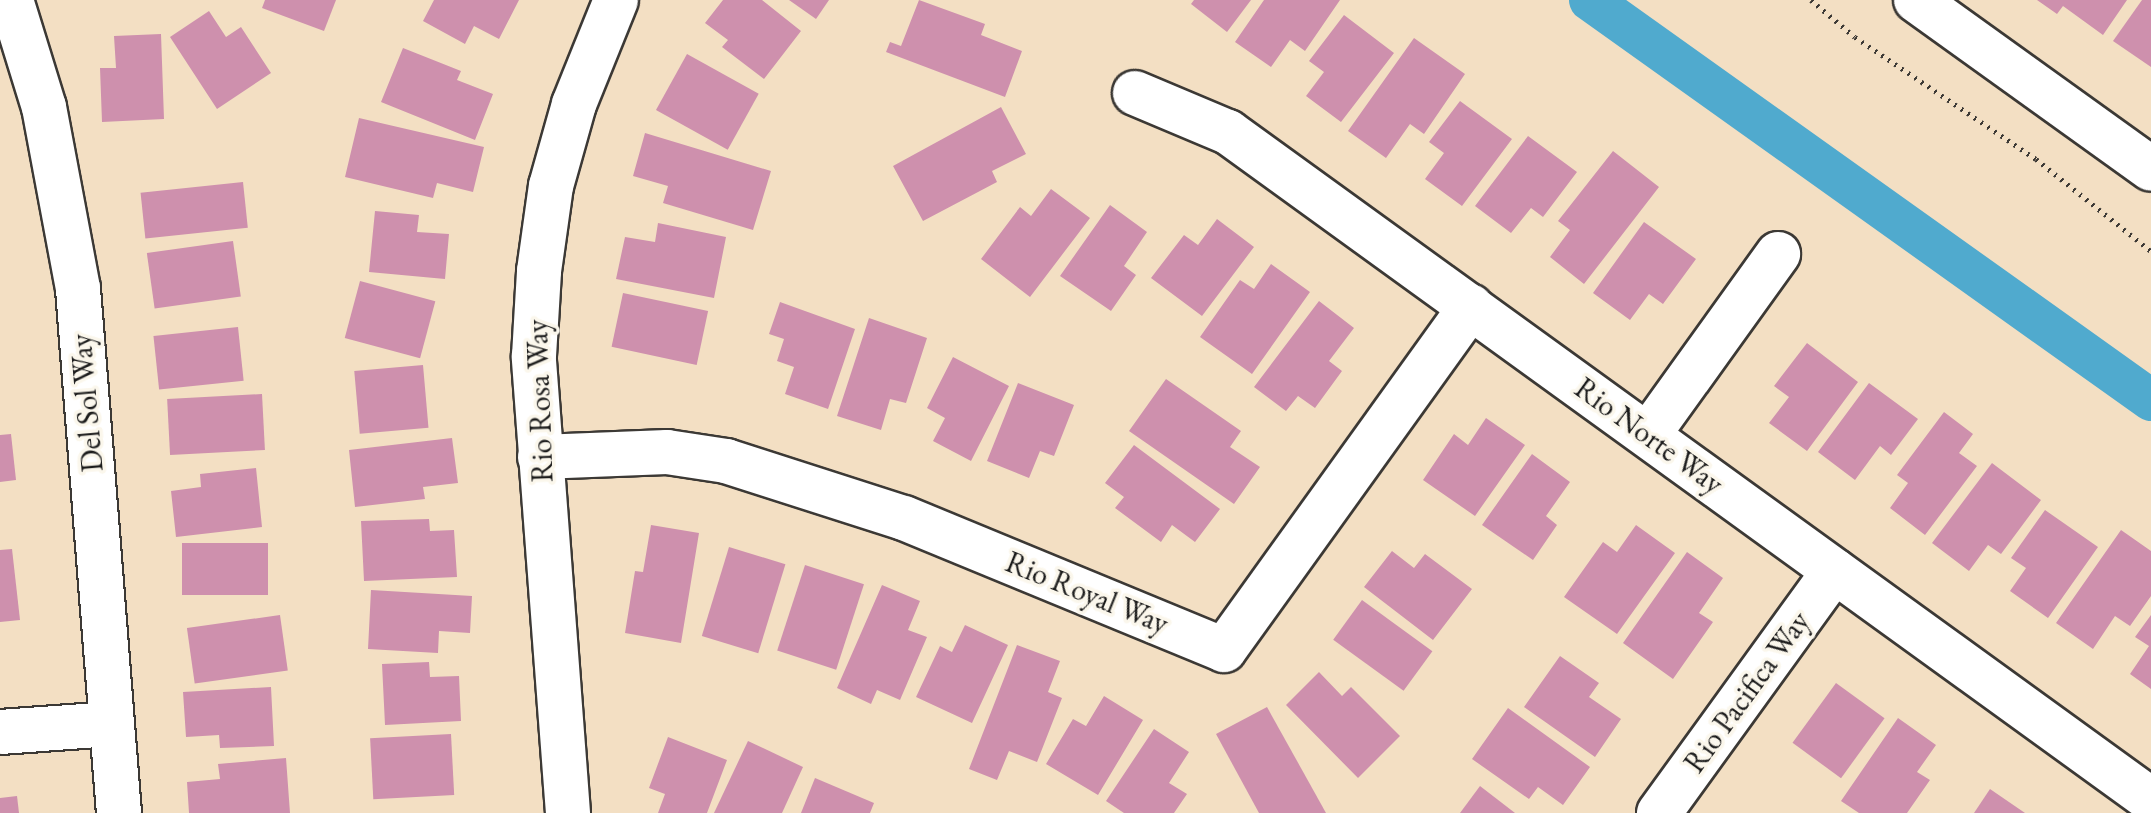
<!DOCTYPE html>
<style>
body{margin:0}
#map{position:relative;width:2151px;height:813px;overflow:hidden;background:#f3dfc3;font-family:"EB Garamond",serif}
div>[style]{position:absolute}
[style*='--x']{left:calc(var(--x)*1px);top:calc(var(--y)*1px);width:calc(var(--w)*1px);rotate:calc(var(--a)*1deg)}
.canal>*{height:42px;margin:-21px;padding:0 21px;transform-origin:21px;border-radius:21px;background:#50aace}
.building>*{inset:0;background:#ce90ad;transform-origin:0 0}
.path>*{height:5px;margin-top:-2.5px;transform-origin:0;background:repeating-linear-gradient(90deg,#3c3935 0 2px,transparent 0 8px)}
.roads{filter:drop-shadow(2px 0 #3c3935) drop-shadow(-2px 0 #3c3935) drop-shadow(0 2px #3c3935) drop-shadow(0 -2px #3c3935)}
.minor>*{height:44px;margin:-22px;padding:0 22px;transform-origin:22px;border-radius:22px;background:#fff}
span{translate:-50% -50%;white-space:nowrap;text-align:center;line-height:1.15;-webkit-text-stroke:7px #fbf7ec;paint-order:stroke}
.street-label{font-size:30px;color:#1c1c1c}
</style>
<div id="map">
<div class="canal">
<i style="--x:1590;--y:0;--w:689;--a:35.49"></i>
</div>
<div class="building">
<i style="clip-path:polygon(265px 0,336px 0,324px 31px,262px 8px)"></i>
<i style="clip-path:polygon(434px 0,519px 0,499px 39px,474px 26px,465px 44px,423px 21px)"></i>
<i style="clip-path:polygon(723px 0,762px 0,801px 31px,764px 79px,722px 47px,728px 40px,705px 23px)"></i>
<i style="clip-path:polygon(789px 0,829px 0,816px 19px)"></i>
<i style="clip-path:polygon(919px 0,985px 24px,981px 35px,1022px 51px,1005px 97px,886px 52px,890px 42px,901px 46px)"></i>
<i style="clip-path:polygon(1194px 0,1251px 0,1227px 32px,1191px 4px)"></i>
<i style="clip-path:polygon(1264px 0,1340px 0,1305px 51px,1290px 40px,1271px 67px,1235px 42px)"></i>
<i style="clip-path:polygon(2037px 0,2127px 0,2103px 35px,2063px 6px,2057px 14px)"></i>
<i style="clip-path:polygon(2142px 0,2151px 0,2151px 67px,2113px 41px)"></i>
<i style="clip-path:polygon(209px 11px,226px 37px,241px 27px,271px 73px,217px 109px,170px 37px)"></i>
<i style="clip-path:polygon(1344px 15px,1394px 53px,1341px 122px,1306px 96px,1324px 72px,1309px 61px)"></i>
<i style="clip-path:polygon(161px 34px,164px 119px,102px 122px,100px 68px,116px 68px,114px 36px)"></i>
<i style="clip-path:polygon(1414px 38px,1465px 74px,1424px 134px,1410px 124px,1386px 158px,1348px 131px)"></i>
<i style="clip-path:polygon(403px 48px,461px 71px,457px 80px,493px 94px,475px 140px,381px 102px)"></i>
<i style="left:687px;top:54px;width:82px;height:64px;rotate:29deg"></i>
<i style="clip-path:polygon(1460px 101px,1512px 139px,1462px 206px,1425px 179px,1444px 153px,1429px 142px)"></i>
<i style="clip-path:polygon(1001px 107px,1026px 154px,992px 171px,997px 182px,923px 221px,893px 166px)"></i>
<i style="clip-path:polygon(359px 118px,484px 147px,473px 192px,437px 183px,433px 198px,345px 177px)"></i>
<i style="clip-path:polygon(645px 133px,771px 171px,753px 230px,663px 203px,668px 186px,633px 176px)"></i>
<i style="clip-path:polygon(1528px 136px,1577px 172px,1543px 217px,1531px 208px,1511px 233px,1475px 206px)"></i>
<i style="clip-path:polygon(1613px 151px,1659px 187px,1584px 284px,1550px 257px,1570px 230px,1558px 221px)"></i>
<i style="left:243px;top:182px;width:46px;height:103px;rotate:84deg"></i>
<i style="clip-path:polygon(1051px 189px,1090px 218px,1030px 297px,981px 259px,1020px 207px,1031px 216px)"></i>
<i style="clip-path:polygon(1110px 205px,1147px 232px,1124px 266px,1136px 275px,1111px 311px,1060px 276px)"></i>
<i style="clip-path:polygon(375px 211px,419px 215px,417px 232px,449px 234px,445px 279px,369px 272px)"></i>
<i style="clip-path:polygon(1217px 219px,1254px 247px,1202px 316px,1151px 278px,1184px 235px,1198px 245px)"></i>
<i style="clip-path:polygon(1644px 222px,1696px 259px,1663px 304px,1649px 294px,1630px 320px,1593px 293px)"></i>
<i style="clip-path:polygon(658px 223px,726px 237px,714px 298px,616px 279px,625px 237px,655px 242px)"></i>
<i style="left:233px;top:241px;width:56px;height:87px;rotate:82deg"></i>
<i style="clip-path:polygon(1271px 264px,1310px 292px,1252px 374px,1200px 337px,1240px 280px,1254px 289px)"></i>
<i style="left:360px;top:281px;width:78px;height:59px;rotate:15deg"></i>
<i style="left:623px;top:293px;width:87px;height:55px;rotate:12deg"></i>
<i style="clip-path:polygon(1319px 301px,1354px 328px,1329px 361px,1342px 371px,1315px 408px,1298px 396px,1286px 411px,1254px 387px)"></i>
<i style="clip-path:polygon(780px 302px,855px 329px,828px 409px,785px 394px,794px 367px,777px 361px,784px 339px,769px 334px)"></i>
<i style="clip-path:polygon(869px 318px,927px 338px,906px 403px,890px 399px,881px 430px,837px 416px)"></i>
<i style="left:238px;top:327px;width:54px;height:85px;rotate:84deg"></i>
<i style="clip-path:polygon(1807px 343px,1858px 382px,1807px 451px,1769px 423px,1789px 397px,1774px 386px)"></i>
<i style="clip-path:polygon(953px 357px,1009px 386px,971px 461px,933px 441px,945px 418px,927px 408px)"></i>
<i style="left:423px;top:365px;width:63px;height:69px;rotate:85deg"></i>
<i style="clip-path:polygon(1166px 379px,1241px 431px,1230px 447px,1260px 467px,1234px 504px,1129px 431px)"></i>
<i style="clip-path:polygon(1018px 383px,1074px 405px,1054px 456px,1040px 451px,1029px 478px,987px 461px)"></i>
<i style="clip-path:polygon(1869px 383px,1918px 419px,1891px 455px,1880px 446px,1855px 480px,1818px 452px)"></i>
<i style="left:262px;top:394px;width:56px;height:95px;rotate:87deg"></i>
<i style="clip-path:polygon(1944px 412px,1973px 434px,1959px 453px,1977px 466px,1925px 535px,1890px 508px,1908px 483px,1897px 475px)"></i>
<i style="clip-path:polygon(1486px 418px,1525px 445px,1475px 516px,1423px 480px,1454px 434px,1468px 445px)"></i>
<i style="clip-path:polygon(11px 434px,16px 480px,0 482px,0 435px)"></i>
<i style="clip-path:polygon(452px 438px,458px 483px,423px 487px,425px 499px,355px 507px,349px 450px)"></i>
<i style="clip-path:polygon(1134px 445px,1220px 509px,1195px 542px,1172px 525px,1161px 542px,1115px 508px,1124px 497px,1105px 483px)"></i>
<i style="clip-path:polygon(1532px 454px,1570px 482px,1546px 516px,1557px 525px,1533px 560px,1482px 525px)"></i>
<i style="clip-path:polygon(1992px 463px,2041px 500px,2001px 554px,1988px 545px,1969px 571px,1932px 543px)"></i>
<i style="clip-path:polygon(256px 468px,262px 527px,176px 537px,171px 491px,201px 487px,200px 474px)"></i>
<i style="clip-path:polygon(2045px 510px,2098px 547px,2048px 618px,2010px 591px,2026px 568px,2011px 558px)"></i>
<i style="clip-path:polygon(429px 519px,430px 531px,454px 530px,457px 577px,364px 581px,361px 521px)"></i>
<i style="clip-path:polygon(651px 525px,699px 533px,681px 643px,625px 633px,635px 571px,643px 572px)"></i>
<i style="clip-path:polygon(1636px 525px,1675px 553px,1617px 634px,1564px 597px,1603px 542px,1617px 552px)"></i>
<i style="clip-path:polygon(2121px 530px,2151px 551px,2151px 596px,2130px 626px,2115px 616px,2093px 649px,2056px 623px)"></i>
<i style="left:182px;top:543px;width:86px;height:52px"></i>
<i style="left:729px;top:547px;width:59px;height:93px;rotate:17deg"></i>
<i style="clip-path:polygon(12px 549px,20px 620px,0 622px,0 550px)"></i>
<i style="clip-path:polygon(1392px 551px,1414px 568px,1425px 554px,1472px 589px,1433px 640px,1364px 587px)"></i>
<i style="clip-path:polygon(1687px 552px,1723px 578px,1699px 613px,1713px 622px,1673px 679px,1623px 643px)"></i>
<i style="left:805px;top:565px;width:62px;height:90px;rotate:18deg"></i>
<i style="clip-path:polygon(882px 585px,920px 601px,908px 630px,927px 637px,900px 700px,877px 690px,871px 704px,837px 688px)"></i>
<i style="clip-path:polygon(371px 590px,472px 596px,470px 633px,439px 631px,438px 653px,368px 649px)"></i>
<i style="left:1362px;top:600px;width:87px;height:49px;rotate:36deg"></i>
<i style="left:280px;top:615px;width:56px;height:94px;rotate:82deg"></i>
<i style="clip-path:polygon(2151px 615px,2151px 689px,2130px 674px,2149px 646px,2135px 637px)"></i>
<i style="clip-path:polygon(965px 625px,1008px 645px,972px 723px,916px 697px,940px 646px,952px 652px)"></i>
<i style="clip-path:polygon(1017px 645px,1060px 661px,1048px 692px,1062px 698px,1037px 762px,1009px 751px,997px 780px,969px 769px)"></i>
<i style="clip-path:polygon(1560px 656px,1599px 683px,1589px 697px,1621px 719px,1595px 757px,1524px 707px)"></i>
<i style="clip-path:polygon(429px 662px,430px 677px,459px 676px,461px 721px,385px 725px,382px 664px)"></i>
<i style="clip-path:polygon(1319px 672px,1342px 696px,1351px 687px,1400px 736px,1358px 778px,1286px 705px)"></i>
<i style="left:1836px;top:683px;width:60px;height:74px;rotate:36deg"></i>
<i style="clip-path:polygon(271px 687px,274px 746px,220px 748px,219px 735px,186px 737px,183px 692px)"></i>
<i style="clip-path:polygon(1104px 696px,1143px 720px,1098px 795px,1046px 764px,1073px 719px,1086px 726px)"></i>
<i style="clip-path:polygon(1267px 707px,1326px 813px,1259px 813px,1216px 734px)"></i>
<i style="clip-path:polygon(1508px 708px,1590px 767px,1563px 805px,1538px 787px,1529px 799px,1472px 759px)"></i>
<i style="clip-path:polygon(1898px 718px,1936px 745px,1917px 772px,1930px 780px,1907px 813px,1859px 813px,1841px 801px)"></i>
<i style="clip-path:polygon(1154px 729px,1189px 752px,1169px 783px,1187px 794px,1174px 813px,1124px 813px,1106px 801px)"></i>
<i style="left:451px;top:734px;width:61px;height:81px;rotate:87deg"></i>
<i style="clip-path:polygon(668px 737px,727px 760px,707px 813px,658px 813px,665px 794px,649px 788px)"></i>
<i style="clip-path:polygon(748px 741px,803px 767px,782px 813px,714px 813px)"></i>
<i style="clip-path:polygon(286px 758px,290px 813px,189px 813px,187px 782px,220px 779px,218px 764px)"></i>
<i style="clip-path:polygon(815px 778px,874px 803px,870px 813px,801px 813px)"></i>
<i style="clip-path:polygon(1480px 786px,1515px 813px,1460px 813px)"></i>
<i style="clip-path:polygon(1990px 789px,2025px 813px,1974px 813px)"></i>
<i style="clip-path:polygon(17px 796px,19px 813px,0 813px,0 798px)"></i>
</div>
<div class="path">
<i style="--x:1811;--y:0;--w:57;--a:40.1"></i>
<i style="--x:1855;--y:37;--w:218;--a:34"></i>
<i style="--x:2036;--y:159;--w:147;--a:38.7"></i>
</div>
<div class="roads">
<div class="minor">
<i style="--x:11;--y:0;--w:112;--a:72.9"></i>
<i style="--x:44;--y:107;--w:185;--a:79.4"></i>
<i style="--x:78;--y:289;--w:526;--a:85.53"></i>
<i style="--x:1916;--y:0;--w:289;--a:35.7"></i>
<i style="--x:1135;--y:93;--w:101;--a:22.8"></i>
<i style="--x:1228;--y:132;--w:1139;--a:35.89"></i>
<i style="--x:1648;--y:435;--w:223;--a:-54.3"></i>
<i style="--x:540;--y:457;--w:127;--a:-2.3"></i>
<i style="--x:667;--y:452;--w:60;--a:8.7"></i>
<i style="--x:726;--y:461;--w:187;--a:17.8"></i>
<i style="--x:904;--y:518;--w:346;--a:22.4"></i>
<i style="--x:1224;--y:650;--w:423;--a:-54.3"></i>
<i style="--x:0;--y:732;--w:112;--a:-4.1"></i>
<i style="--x:568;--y:813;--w:458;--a:-94.3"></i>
<i style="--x:534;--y:356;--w:85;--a:-86.6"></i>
<i style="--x:539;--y:271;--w:86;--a:-82"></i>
<i style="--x:551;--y:186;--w:85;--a:-74.3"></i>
<i style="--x:574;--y:104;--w:112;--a:-68"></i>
<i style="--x:1659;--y:813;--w:299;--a:-54.1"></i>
</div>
</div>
<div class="street-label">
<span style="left:540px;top:401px;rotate:-92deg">Rio Rosa Way</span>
<span style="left:87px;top:403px;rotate:-95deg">Del Sol Way</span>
<span style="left:1649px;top:436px;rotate:36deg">Rio Norte Way</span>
<span style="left:1087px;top:593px;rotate:22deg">Rio Royal Way</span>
<span style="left:1747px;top:692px;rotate:-54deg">Rio Pacifica Way</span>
</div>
</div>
